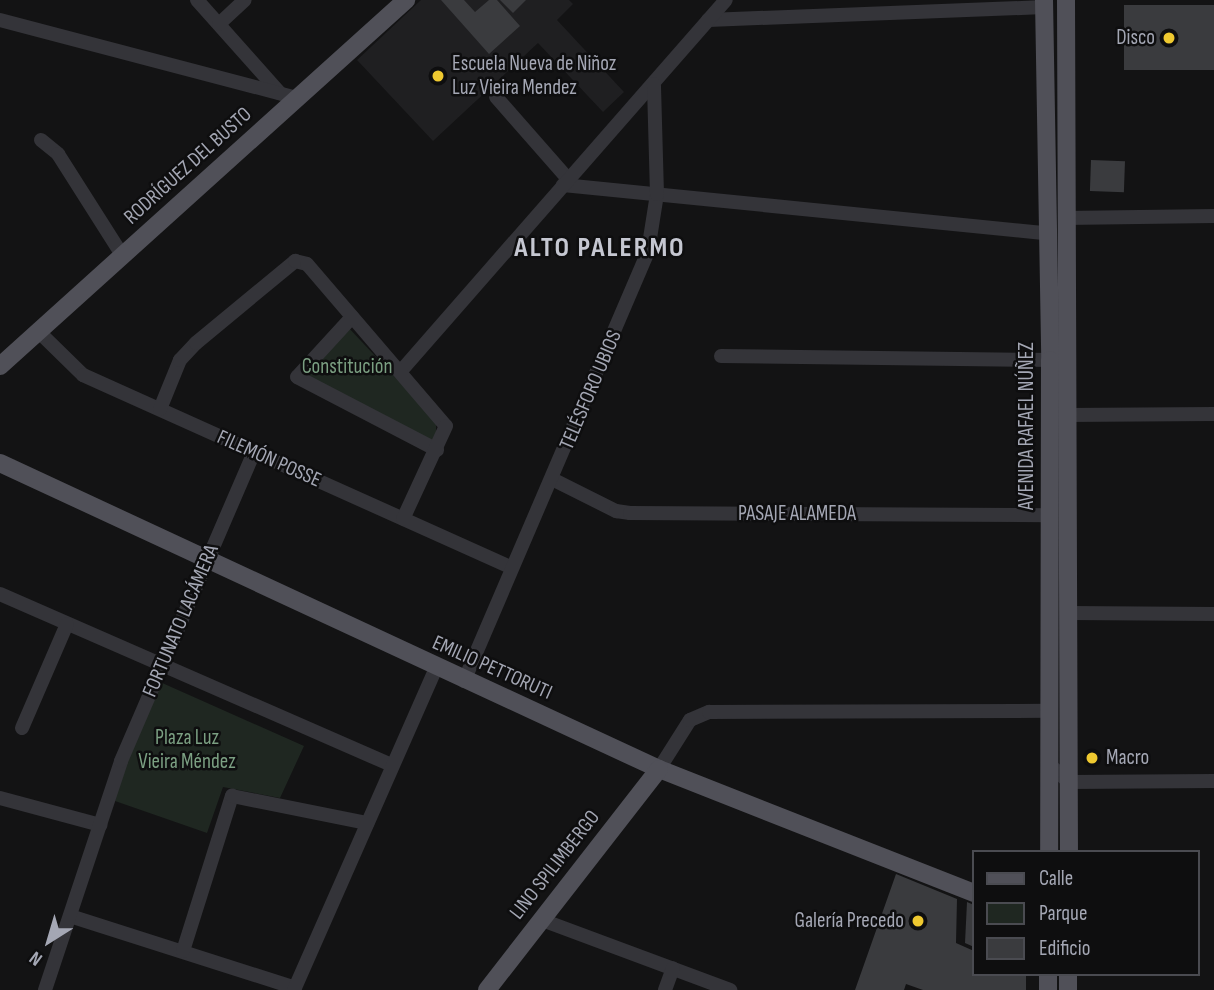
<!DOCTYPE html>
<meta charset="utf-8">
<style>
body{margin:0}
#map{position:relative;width:1214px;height:990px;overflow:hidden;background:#131314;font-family:"Sofia Sans Condensed",sans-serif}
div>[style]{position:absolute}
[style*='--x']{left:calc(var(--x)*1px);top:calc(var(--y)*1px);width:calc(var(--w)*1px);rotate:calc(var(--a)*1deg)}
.built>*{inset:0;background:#1f1f21}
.green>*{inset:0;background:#1f2721}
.building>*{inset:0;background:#3a3b3e;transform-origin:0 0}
.minor>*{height:14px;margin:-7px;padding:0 7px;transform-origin:7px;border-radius:7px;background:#343439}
.major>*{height:18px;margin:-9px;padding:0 9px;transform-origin:9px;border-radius:9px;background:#505058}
.dots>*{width:19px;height:19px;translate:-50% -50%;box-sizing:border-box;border:4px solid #0e0e0f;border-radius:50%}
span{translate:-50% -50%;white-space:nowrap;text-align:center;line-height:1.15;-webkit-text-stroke:5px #0e0e0f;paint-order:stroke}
.poi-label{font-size:21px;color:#a4a7b4}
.right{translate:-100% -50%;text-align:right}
.left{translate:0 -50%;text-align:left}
.street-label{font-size:21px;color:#a4a7b4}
.park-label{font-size:21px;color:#7b9f82}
.district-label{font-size:28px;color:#c5c7d1;font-weight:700;letter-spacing:2px}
.legend{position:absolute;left:972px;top:850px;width:228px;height:126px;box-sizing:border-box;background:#0e0e0f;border:2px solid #4a4b51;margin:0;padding:9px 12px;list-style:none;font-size:21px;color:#a4a7b4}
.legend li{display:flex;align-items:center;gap:14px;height:35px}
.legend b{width:35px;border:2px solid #4a4b51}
.north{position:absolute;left:14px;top:906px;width:70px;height:70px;-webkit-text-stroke:5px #0e0e0f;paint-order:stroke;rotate:217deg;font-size:19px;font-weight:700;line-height:28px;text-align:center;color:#a4a7b4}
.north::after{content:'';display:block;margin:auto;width:24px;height:32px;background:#a4a7b4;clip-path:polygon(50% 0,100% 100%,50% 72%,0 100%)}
</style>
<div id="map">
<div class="built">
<i style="clip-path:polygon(421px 0,569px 0,573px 4px,557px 20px,624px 92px,603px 112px,538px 43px,433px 141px,357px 60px)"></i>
</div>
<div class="green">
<i style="clip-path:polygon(347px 326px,436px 421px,436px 446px,303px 375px)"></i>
<i style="clip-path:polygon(160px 682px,304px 746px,280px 798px,223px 787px,207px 833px,115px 801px,121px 774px)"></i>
</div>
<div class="building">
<i style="clip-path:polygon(441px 0,464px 0,475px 12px,489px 0,497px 0,520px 26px,489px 54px)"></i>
<i style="clip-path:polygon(500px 0,526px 0,513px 13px)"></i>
<i style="left:1214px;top:5px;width:65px;height:90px;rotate:90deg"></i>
<i style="left:1091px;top:160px;width:34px;height:31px;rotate:2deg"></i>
<i style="clip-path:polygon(896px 874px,957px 899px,956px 943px,974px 951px,974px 974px,1026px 974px,1026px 990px,923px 990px,906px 984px,904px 990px,855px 990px)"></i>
<i style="clip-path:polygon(967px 902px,974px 905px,974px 947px,965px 943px)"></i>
</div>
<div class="minor">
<i style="--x:197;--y:0;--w:125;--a:48.3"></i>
<i style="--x:0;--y:20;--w:308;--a:14.7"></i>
<i style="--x:708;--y:20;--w:336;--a:-2.2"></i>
<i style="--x:219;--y:24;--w:35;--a:-43"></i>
<i style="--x:496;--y:97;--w:109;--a:48.7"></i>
<i style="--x:41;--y:140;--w:22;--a:39"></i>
<i style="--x:58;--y:154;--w:120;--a:57.6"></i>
<i style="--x:563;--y:185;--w:485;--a:5.7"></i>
<i style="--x:1065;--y:218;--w:149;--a:-0.8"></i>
<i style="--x:352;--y:317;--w:81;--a:132.5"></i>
<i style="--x:297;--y:377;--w:158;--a:27.5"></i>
<i style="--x:38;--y:331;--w:63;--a:44.4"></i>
<i style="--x:83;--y:375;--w:470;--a:24.2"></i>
<i style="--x:721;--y:356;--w:329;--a:0.7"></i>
<i style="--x:401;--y:371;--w:493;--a:-48.8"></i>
<i style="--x:160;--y:409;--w:53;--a:-67.8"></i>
<i style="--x:180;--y:360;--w:23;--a:-47"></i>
<i style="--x:196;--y:343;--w:129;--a:-39.6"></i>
<i style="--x:295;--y:261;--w:12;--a:14"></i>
<i style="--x:307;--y:264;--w:213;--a:49.4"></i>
<i style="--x:446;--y:426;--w:102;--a:114.8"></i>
<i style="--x:1066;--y:415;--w:148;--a:-0.4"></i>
<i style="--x:552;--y:479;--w:72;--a:26.6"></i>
<i style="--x:616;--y:511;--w:14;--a:8"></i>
<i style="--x:630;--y:513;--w:420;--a:0.3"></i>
<i style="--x:0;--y:594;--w:427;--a:23.6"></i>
<i style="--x:1069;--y:613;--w:145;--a:0.4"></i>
<i style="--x:464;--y:681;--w:468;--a:-66.8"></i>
<i style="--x:648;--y:251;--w:58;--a:-81"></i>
<i style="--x:657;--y:194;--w:110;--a:-91.6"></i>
<i style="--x:22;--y:728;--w:113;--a:-66.6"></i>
<i style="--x:1051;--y:766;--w:24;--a:42"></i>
<i style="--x:1069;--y:782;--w:145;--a:-0.4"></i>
<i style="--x:659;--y:769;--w:58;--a:-57.7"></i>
<i style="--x:690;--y:720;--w:21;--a:-23"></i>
<i style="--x:709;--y:712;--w:340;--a:-0.2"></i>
<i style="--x:0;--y:798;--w:104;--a:15.1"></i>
<i style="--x:70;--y:916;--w:236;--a:17.7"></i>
<i style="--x:542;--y:920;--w:201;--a:20.4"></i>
<i style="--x:183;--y:951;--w:163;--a:-72.5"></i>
<i style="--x:232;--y:796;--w:138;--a:11.3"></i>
<i style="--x:45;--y:990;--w:241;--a:-71.6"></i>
<i style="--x:121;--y:761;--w:336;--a:-66.7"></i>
<i style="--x:294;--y:990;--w:352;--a:-66.2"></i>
<i style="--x:665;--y:990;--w:23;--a:-70"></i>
</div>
<div class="major">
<i style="--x:1044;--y:0;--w:360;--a:89"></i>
<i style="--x:1050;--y:360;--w:492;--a:90.1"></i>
<i style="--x:1066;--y:0;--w:852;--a:89.8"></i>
<i style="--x:0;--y:366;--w:547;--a:-42.03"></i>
<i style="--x:0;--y:463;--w:727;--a:24.91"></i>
<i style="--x:659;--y:769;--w:339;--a:21.5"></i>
<i style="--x:1048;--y:974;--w:16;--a:90"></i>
<i style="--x:487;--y:990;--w:280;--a:-52.1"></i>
<i style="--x:1068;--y:990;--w:16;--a:-90"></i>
</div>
<div class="dots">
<i style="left:1169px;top:38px;background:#efc930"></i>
<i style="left:438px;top:76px;background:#efc930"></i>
<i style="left:1092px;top:758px;background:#efc930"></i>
<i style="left:918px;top:921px;background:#efc930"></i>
</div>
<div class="poi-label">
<span class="right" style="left:1155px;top:38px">Disco</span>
<span class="left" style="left:452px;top:76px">Escuela Nueva de Niñoz<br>Luz Vieira Mendez</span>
<span class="left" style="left:1106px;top:758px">Macro</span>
<span class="right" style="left:904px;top:921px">Galería Precedo</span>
</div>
<div class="street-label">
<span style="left:188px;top:166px;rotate:-42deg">RODRÍGUEZ DEL BUSTO</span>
<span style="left:591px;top:390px;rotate:-67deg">TELÉSFORO UBIOS</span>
<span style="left:1027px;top:426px;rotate:-90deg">AVENIDA RAFAEL NÚÑEZ</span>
<span style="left:269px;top:459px;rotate:24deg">FILEMÓN POSSE</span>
<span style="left:797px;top:514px">PASAJE ALAMEDA</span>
<span style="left:181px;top:621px;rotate:-67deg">FORTUNATO LACÁMERA</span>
<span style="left:492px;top:668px;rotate:24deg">EMILIO PETTORUTI</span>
<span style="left:555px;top:865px;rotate:-52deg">LINO SPILIMBERGO</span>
</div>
<div class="park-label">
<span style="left:347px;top:367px">Constitución</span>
<span style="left:187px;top:750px">Plaza Luz<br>Vieira Méndez</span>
</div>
<div class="district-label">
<span style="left:600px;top:248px">ALTO PALERMO</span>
</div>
<ul class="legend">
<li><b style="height:9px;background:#505058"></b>Calle</li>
<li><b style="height:19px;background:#1f2721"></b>Parque</li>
<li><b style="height:19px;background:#3a3b3e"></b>Edificio</li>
</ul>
<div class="north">N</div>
</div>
